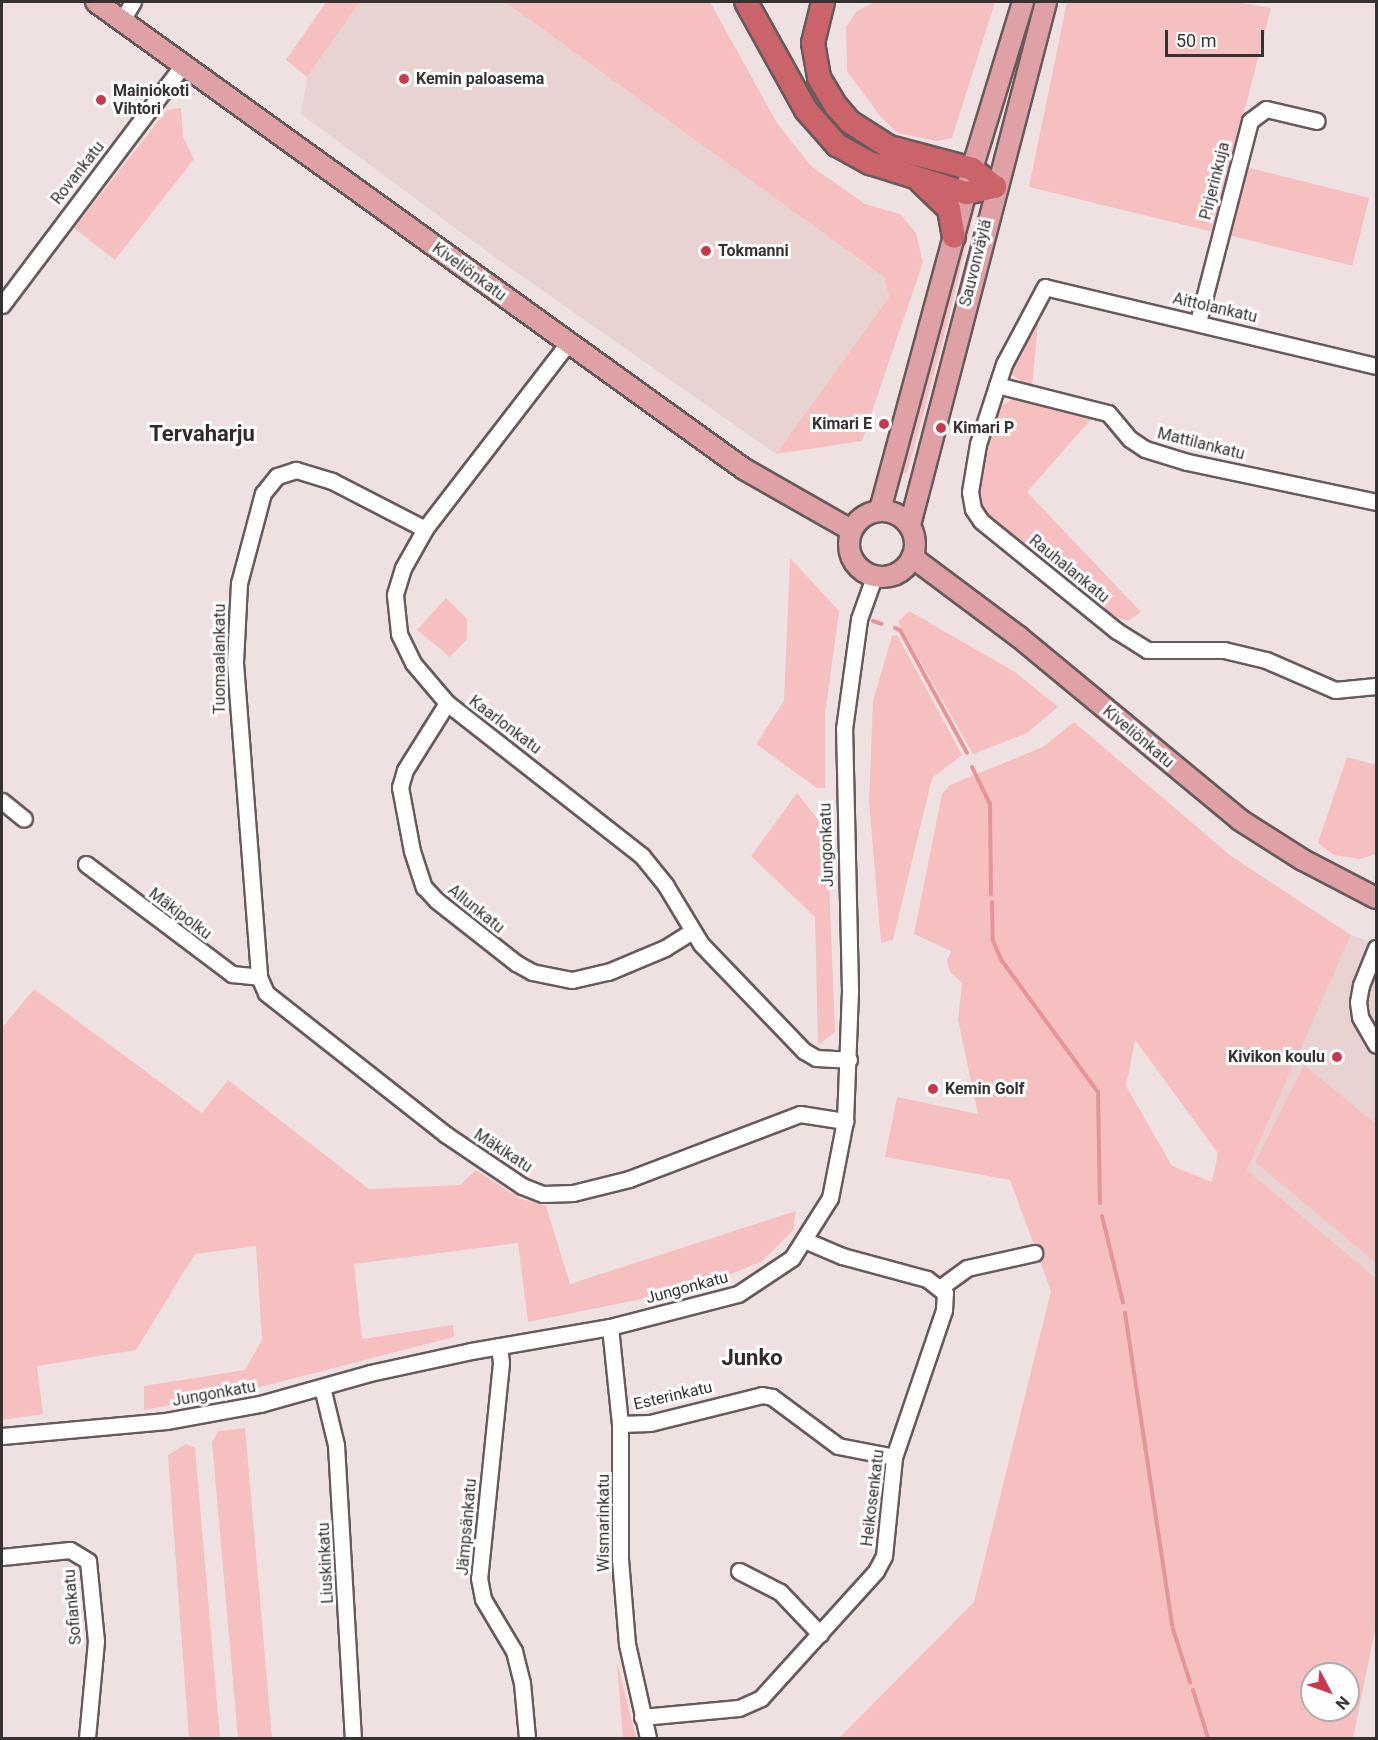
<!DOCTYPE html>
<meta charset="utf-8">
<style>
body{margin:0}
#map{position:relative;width:1378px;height:1740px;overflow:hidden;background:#efe1e1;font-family:Roboto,sans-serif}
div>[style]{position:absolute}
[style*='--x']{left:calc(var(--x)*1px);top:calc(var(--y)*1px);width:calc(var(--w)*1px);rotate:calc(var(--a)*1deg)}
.built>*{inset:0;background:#e8d2d2}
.green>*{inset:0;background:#f6c0c1;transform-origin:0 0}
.stream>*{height:4px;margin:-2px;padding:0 2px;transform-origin:2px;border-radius:2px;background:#e59598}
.roads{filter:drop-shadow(2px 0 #665a5a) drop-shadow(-2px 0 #665a5a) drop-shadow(0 2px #665a5a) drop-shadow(0 -2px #665a5a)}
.minor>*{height:15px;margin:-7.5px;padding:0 7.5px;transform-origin:7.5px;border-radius:7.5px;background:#fff}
.major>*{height:20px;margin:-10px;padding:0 10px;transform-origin:10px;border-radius:10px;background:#e0a1a6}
.major>.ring{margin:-10px;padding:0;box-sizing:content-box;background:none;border:20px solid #e0a1a6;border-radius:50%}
.highway>*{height:22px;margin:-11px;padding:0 11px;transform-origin:11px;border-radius:11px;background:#cb636a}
.dots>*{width:16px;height:16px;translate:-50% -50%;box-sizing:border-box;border:3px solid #fff;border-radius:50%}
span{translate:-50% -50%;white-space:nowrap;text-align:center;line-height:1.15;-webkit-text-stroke:6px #fff;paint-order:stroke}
.poi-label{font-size:16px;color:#373232;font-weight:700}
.left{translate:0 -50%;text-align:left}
.right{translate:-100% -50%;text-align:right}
.street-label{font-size:16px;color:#373232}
.district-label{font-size:22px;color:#332929;font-weight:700}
.frame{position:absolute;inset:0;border:3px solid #373232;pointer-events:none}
.north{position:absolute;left:1300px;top:1662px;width:60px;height:60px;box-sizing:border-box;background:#fff;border:2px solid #afadad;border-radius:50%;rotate:131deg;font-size:16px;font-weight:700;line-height:24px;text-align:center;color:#373232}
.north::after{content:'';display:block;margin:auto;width:21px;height:27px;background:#c9394d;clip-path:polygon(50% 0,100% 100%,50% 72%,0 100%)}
.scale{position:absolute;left:1165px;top:30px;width:99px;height:27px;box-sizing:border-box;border:3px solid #373232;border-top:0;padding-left:8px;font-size:18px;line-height:21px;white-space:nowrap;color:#373232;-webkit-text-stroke:4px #fff;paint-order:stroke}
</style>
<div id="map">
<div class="built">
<i style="clip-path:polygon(360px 2px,505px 2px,884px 277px,889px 297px,776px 454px,489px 253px,301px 114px,307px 77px)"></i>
<i style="clip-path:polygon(1351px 935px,1376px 944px,1376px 1278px,1247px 1170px)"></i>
</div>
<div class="green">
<i style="clip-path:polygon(326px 2px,360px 2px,307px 77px,286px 60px)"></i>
<i style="clip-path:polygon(505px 2px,710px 2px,777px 123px,811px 166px,865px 204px,900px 214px,916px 233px,923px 262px,862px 441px,776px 454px,889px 297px,884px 277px)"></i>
<i style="clip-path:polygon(875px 2px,995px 2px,952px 138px,937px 141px,898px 133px,880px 116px,847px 71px,846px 27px,857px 11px)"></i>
<i style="clip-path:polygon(1067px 2px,1236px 2px,1271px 8px,1213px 232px,1029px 187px)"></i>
<i style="clip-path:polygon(181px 108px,183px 137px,194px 159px,115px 260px,74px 228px,167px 110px)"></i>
<i style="left:1246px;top:167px;width:127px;height:70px;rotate:14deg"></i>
<i style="clip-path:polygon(973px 200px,977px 201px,943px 340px,907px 473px,899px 473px)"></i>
<i style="clip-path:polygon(1039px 313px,1032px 388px,1012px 375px,1011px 365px)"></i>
<i style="clip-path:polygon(1015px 398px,1093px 417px,1027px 492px,1141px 612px,1128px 621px,1111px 616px,987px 517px,979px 505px,976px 485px,991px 423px,997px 408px)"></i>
<i style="clip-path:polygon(790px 558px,839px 611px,825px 715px,825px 788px,817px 788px,756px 744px,784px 701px)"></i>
<i style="clip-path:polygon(446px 598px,467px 619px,467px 639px,450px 657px,417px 630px)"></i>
<i style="clip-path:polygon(909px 611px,1015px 672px,1058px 707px,1027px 733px,973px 754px,898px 622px)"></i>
<i style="clip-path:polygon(897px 635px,962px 755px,932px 778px,893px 940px,881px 943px,869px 801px,873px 701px,892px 636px)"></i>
<i style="clip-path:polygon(evenodd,1074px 722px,1231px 856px,1351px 935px,1247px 1170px,1376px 1278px,1376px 1625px,1353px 1738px,839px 1738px,974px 1602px,1051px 1291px,1010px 1180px,885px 1157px,897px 1097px,978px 1114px,958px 1020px,962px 983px,950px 972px,947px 961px,951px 951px,914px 934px,942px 794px,950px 785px,1043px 747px,1074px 722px,1135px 1040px,1218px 1153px,1212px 1182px,1172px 1166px,1126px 1086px,1135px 1040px,1074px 722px,1312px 1674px,1348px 1674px,1348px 1710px,1312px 1710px,1312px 1674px)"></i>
<i style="clip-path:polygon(1347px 757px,1376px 765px,1376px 854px,1360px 859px,1334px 855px,1318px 843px)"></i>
<i style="clip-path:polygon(797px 793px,827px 831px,835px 1032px,818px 1045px,815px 917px,751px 856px)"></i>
<i style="clip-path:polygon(34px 989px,202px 1113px,228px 1080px,369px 1189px,460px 1185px,476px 1170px,519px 1198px,546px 1206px,570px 1284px,796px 1211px,793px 1230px,761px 1262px,696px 1288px,528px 1322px,518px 1243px,354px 1264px,362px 1339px,453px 1325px,454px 1337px,240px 1392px,144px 1410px,144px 1386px,245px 1370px,262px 1340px,256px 1246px,195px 1254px,136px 1350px,37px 1366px,43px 1414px,2px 1420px,2px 1028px)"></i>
<i style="clip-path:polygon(1304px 1065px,1376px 1124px,1376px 1263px,1255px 1162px)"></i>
<i style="clip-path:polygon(245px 1428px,272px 1738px,238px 1738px,212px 1442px,218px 1431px)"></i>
<i style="clip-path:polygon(186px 1444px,195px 1448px,220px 1738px,189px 1738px,168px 1455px)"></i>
<i style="clip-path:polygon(617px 1662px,636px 1738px,623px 1738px)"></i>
</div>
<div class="stream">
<i style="--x:873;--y:621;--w:9;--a:18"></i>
<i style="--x:895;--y:628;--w:5;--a:22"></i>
<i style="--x:900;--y:630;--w:140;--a:61.4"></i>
<i style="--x:972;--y:767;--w:41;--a:64.1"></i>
<i style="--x:990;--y:804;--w:90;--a:89.4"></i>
<i style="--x:992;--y:902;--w:39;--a:89"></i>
<i style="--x:993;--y:941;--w:22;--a:66"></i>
<i style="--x:1002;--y:961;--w:162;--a:53.8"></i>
<i style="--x:1098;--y:1092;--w:111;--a:89"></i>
<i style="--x:1102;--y:1216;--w:89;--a:76.3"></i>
<i style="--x:1125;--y:1313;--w:316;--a:81.4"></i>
<i style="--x:1173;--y:1629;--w:56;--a:72.2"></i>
<i style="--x:1193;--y:1690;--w:50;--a:72.6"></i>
</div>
<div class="roads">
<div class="minor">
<i style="--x:122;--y:20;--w:21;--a:-59"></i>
<i style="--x:2;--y:305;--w:301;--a:-53"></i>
<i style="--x:1198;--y:322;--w:208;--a:-75.5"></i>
<i style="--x:1250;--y:121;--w:20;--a:-37"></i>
<i style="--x:1266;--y:109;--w:52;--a:13.2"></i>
<i style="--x:568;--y:343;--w:235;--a:127.6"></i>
<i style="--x:425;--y:529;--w:45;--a:119.4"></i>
<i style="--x:403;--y:568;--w:28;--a:107"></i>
<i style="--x:395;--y:595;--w:39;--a:84"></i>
<i style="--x:399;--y:634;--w:32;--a:64"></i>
<i style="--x:413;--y:663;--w:52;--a:49.6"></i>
<i style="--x:447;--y:703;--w:248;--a:38.1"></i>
<i style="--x:642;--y:856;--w:38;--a:51"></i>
<i style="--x:666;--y:886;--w:68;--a:58.9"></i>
<i style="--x:701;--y:944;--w:149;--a:46.1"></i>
<i style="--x:804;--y:1051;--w:14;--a:30"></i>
<i style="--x:816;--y:1058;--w:33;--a:3"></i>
<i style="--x:1376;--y:366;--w:340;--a:-166.6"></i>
<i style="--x:1045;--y:287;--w:87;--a:118"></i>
<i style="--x:1004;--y:364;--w:84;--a:108"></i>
<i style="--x:978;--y:444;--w:49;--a:99.5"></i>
<i style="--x:970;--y:492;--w:17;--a:80"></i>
<i style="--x:973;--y:509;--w:14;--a:56"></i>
<i style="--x:981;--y:521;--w:175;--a:39"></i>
<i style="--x:1117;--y:631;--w:36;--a:32"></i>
<i style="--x:1147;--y:650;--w:77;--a:0"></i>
<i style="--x:1224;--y:650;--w:43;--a:13.4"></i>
<i style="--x:1266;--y:660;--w:75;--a:23.5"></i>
<i style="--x:1335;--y:690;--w:41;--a:-5.6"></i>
<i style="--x:997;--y:385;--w:114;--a:14.2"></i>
<i style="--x:1108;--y:413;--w:34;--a:50"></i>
<i style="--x:1130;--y:439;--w:18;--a:34"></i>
<i style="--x:1145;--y:449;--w:44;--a:17.2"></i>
<i style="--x:1187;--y:462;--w:193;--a:11.9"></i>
<i style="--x:425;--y:529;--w:105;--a:-152.7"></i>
<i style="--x:332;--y:481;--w:38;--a:-163"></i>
<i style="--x:296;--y:470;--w:20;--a:162"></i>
<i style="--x:277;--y:476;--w:22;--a:129"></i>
<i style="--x:263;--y:493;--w:93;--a:104.9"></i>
<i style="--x:239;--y:583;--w:80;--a:92.9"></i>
<i style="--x:235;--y:663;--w:315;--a:85.6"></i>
<i style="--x:259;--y:977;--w:17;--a:66"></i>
<i style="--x:266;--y:993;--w:228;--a:38.2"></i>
<i style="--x:445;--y:1134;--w:93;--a:34"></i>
<i style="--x:522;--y:1186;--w:22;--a:21"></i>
<i style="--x:543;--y:1194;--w:30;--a:-2"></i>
<i style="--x:573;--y:1193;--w:58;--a:-14"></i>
<i style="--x:629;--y:1179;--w:183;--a:-20.8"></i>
<i style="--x:800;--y:1114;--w:46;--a:8.8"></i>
<i style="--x:447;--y:703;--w:79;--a:122.1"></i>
<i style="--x:405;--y:770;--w:18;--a:106"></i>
<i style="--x:400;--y:787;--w:65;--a:79.4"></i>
<i style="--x:412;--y:851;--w:38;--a:72"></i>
<i style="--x:424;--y:887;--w:18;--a:47"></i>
<i style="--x:436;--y:900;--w:102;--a:38.2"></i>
<i style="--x:516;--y:963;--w:18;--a:29"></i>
<i style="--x:532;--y:972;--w:41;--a:11.3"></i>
<i style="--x:572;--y:980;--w:37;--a:-13"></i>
<i style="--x:608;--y:972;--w:62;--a:-22.8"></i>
<i style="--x:665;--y:948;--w:31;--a:-32"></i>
<i style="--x:2;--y:801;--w:28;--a:39"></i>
<i style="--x:86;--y:864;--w:183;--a:37"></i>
<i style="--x:232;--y:974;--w:27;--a:6"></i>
<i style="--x:1376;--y:948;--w:40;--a:112"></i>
<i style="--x:1361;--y:985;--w:17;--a:100"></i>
<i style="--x:1358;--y:1002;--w:15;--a:82"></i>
<i style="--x:1360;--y:1017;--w:32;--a:60"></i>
<i style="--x:941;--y:1287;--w:32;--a:-36"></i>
<i style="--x:967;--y:1268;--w:69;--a:-12.6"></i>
<i style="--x:610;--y:1327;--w:98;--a:84.1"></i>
<i style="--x:620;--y:1424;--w:135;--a:90"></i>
<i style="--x:620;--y:1559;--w:85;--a:85.3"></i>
<i style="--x:627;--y:1644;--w:96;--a:77.4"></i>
<i style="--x:499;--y:1346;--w:17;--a:83"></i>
<i style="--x:501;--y:1363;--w:216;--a:95.8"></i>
<i style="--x:479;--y:1578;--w:21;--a:79"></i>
<i style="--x:483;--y:1599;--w:61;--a:59.2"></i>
<i style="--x:514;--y:1651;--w:33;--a:76"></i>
<i style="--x:522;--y:1683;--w:55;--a:84.8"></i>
<i style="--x:322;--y:1387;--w:60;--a:76.4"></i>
<i style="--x:336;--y:1445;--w:293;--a:86.7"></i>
<i style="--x:620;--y:1424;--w:30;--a:-2"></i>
<i style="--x:650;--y:1423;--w:115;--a:-14"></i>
<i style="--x:762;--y:1395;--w:10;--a:11"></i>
<i style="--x:772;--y:1397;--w:82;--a:36.6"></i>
<i style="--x:838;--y:1446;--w:57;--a:11.1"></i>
<i style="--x:2;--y:1436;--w:165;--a:-5.2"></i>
<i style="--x:166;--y:1421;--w:96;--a:-10.3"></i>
<i style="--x:260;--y:1404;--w:114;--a:-15.7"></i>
<i style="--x:370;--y:1373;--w:103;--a:-12.3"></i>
<i style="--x:471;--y:1351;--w:141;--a:-9.8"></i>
<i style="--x:610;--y:1327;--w:132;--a:-14.5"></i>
<i style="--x:738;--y:1294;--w:65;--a:-33.7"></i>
<i style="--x:792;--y:1258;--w:71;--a:-57.7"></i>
<i style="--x:830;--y:1198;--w:78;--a:-79"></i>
<i style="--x:845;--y:1121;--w:131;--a:-87.8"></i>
<i style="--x:850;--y:990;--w:261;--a:-91.3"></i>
<i style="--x:844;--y:729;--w:111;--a:-82.2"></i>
<i style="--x:859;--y:619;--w:45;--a:-70.3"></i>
<i style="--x:2;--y:1557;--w:68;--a:-5.9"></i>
<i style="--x:70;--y:1550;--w:21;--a:31"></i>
<i style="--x:88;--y:1561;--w:80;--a:84.3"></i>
<i style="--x:96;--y:1641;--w:97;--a:95.3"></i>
<i style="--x:739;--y:1571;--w:46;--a:27.1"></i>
<i style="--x:780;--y:1592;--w:58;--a:46.4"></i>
<i style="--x:642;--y:1717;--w:97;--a:-5.3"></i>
<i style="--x:739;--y:1708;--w:24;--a:-24"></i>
<i style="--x:761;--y:1698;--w:171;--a:-47.8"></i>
<i style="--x:876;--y:1571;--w:17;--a:-62"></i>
<i style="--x:884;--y:1556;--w:100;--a:-84.2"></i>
<i style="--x:894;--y:1457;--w:155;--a:-71.2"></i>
<i style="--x:944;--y:1310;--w:17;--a:-87"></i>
<i style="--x:945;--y:1293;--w:23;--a:-142"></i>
<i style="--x:927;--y:1279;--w:88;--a:-164.9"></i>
<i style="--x:842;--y:1256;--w:39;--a:-157"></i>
</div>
<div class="major">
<i style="--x:96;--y:2;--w:799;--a:35.78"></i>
<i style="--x:744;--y:469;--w:123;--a:29.7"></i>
<i style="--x:880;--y:510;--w:353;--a:-74.9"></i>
<i style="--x:972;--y:169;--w:175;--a:-73"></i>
<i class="ring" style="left:849px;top:511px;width:46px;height:46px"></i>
<i style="--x:910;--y:525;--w:540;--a:-75.42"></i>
<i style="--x:912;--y:557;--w:134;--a:36.8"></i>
<i style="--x:1019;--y:637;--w:287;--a:39.6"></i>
<i style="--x:1240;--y:820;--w:75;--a:32.4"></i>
<i style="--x:1303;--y:860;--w:82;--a:27.5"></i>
</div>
<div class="highway">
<i style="--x:746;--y:2;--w:124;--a:60.9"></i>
<i style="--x:806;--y:110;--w:47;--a:48.5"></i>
<i style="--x:837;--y:145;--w:38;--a:29"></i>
<i style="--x:870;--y:163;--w:101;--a:17.4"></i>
<i style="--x:966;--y:193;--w:30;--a:-12"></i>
<i style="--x:823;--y:2;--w:42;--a:103.7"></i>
<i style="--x:813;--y:43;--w:36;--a:80"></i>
<i style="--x:819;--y:78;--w:33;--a:59"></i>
<i style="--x:836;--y:106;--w:21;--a:49"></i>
<i style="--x:850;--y:122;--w:46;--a:32.7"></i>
<i style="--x:889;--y:147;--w:86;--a:14.8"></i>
<i style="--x:972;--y:169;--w:29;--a:38"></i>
<i style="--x:921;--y:182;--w:39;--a:44"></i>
<i style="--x:949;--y:209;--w:28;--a:80"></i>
</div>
</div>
<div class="dots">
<i style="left:404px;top:79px;background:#c9394d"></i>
<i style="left:101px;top:100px;background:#c9394d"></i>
<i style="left:706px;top:251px;background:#c9394d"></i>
<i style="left:884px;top:424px;background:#c9394d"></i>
<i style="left:941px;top:428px;background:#c9394d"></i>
<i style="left:1337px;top:1057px;background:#c9394d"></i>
<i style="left:933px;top:1089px;background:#c9394d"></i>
</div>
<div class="poi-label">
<span class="left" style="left:416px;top:79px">Kemin paloasema</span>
<span class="left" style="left:113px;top:100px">Mainiokoti<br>Vihtori</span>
<span class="left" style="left:718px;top:251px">Tokmanni</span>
<span class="right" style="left:872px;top:424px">Kimari E</span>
<span class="left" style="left:953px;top:428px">Kimari P</span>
<span class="right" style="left:1325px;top:1057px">Kivikon koulu</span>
<span class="left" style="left:945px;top:1089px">Kemin Golf</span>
</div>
<div class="street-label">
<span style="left:78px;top:173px;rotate:-52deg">Rovankatu</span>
<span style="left:1215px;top:181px;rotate:-76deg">Pirjerinkuja</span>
<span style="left:976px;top:263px;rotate:-76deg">Sauvonväylä</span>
<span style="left:469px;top:272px;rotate:36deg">Kiveliönkatu</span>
<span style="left:1215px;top:308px;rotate:13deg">Aittolankatu</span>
<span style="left:1201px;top:444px;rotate:14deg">Mattilankatu</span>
<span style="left:1069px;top:569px;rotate:39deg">Rauhalankatu</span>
<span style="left:220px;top:659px;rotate:-90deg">Tuomaalankatu</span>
<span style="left:505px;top:725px;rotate:37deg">Kaarlonkatu</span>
<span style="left:1138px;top:737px;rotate:40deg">Kiveliönkatu</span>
<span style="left:827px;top:845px;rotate:-92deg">Jungonkatu</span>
<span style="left:476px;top:909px;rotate:39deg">Allunkatu</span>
<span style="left:180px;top:914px;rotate:37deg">Mäkipolku</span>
<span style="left:503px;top:1151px;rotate:33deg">Mäkikatu</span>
<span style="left:687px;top:1288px;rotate:-15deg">Jungonkatu</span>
<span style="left:214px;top:1394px;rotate:-10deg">Jungonkatu</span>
<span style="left:673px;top:1396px;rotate:-13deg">Esterinkatu</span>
<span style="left:873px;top:1498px;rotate:-83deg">Heikosenkatu</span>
<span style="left:604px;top:1523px;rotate:-90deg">Wismarinkatu</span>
<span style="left:467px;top:1527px;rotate:-85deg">Jämpsänkatu</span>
<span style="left:326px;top:1563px;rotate:-93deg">Liuskinkatu</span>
<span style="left:73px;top:1607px;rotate:-95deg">Sofiankatu</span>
</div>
<div class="district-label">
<span style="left:202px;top:434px">Tervaharju</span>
<span style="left:752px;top:1358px">Junko</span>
</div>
<div class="frame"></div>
<div class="north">N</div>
<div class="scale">50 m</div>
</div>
